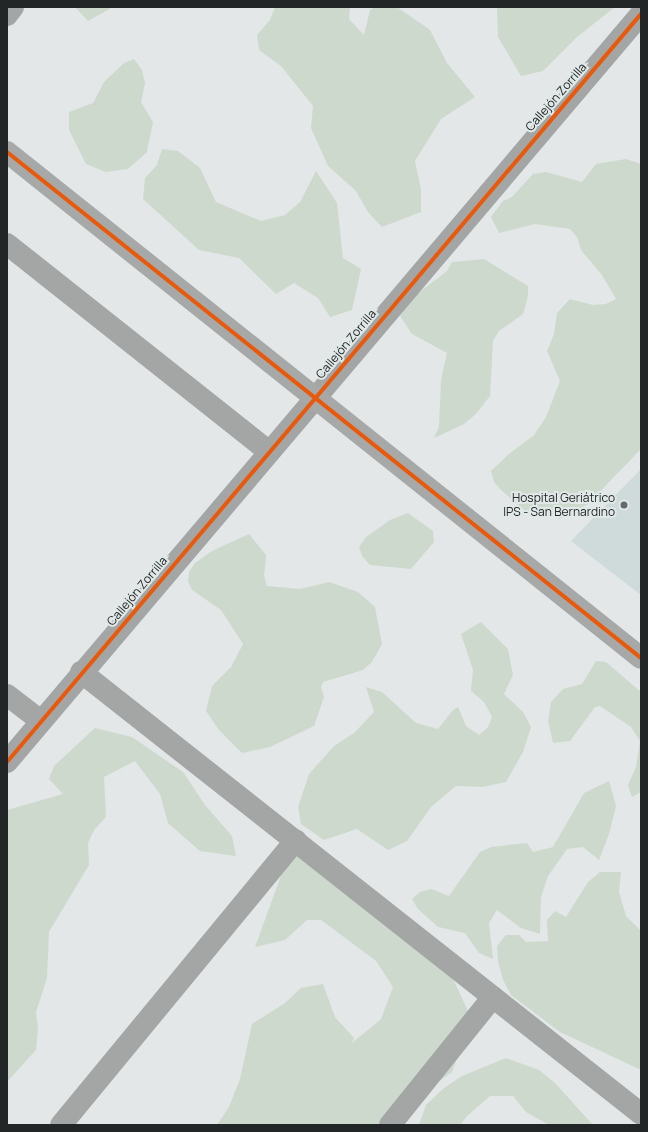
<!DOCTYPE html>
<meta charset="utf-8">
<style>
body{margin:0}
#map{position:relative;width:648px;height:1132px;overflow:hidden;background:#e3e7e7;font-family:Manrope,sans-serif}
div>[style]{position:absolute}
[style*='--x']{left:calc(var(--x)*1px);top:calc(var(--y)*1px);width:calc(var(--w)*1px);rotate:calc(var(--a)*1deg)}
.built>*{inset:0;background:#cfdada}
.green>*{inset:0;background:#ced9cd}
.minor>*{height:22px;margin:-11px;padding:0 11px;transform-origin:11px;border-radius:11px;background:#a4a6a6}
.major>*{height:22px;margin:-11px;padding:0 11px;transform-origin:11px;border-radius:11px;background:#a7a9a8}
.cycleway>*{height:4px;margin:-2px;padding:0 2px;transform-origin:2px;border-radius:2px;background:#e8590c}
.dots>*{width:11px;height:11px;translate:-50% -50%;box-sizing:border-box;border:2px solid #e1e9e8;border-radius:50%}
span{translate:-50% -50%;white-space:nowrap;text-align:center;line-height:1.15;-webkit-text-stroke:4px #e1e9e8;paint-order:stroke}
.street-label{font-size:12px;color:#232626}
.poi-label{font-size:12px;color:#232626}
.right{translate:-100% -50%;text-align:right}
.frame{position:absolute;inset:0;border:8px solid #232626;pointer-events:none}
</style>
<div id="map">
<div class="built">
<i style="clip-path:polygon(641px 469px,641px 595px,571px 541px)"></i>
</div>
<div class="green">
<i style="clip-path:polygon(75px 7px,113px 7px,88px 21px)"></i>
<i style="clip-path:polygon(275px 7px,350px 7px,349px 19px,364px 35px,370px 10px,376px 7px,397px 7px,430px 30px,447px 63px,475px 97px,441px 119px,415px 161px,421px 190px,421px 212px,382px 227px,368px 212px,356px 191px,328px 166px,311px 128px,313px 106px,281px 66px,259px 50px,257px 35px,270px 20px)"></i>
<i style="clip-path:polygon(497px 7px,615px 7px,577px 37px,543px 71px,521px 76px,498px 37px)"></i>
<i style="clip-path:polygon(134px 59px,142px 70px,145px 83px,141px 102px,153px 122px,148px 146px,147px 152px,128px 169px,106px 172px,86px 164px,69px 130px,69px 112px,93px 103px,104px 82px,124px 63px)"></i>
<i style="clip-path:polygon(162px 149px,178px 151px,200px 168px,216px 202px,261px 221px,285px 215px,300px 202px,316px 171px,337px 203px,343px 258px,361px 269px,352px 310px,330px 317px,318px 298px,294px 283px,276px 294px,239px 258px,199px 250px,143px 199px,145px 178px,157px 165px)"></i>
<i style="clip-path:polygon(626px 159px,641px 164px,641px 449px,588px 504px,559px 519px,542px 511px,532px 517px,501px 490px,494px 482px,491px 471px,509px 454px,534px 435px,546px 417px,560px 381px,547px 351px,554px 334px,557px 313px,570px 299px,593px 305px,606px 304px,616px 299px,602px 275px,581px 250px,577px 237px,570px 229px,535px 224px,499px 233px,491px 217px,503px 201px,512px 197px,533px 174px,546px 172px,582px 182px,596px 164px)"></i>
<i style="clip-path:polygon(484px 259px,528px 286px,528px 296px,523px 314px,499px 331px,493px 341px,490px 396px,476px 414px,464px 424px,434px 438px,439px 427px,441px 380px,447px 353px,412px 334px,400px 316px,413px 297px,447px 271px,452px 262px)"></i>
<i style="clip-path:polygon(408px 513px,433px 531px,434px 542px,411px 569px,370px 565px,362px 556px,359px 547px,366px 537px,390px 520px)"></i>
<i style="clip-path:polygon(249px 534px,266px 555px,264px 576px,267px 586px,300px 589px,329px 582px,358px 592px,375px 607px,382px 644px,372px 662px,363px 670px,323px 682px,321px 687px,324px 697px,314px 726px,270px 747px,242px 753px,219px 730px,206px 711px,212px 686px,231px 667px,243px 644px,221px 610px,192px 590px,188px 581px,189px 572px,195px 563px,212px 551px)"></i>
<i style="clip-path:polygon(481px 622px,508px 649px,513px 675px,504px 694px,523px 712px,531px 727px,523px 752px,506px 782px,482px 787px,456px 786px,431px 807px,407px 841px,388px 850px,357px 829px,324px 840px,301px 824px,298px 807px,309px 774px,334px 746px,354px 733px,374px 712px,366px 687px,382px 692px,416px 723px,438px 729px,453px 710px,458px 707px,466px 726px,479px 735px,488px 727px,492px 717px,484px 702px,471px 691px,473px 670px,461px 634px)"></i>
<i style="clip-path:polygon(596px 661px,606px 662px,641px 692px,641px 792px,632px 797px,628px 785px,636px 767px,640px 741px,631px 727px,600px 706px,595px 707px,570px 741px,553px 743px,548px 721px,551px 702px,563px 689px,582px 684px)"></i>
<i style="clip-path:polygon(95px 728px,132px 737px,183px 772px,205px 805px,232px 836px,236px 856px,200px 851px,168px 823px,160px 794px,135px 761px,104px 777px,106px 817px,94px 830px,88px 843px,89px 865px,49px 932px,47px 978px,36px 1012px,38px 1028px,36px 1050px,7px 1082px,7px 810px,63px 794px,49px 779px,54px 766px)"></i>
<i style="clip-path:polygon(609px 781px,616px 806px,609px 834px,599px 860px,583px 847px,567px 849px,548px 876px,541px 897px,540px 934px,521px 928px,497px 910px,489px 923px,493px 959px,479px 953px,465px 933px,438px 927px,418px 909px,412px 899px,420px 892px,431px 889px,449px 896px,480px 852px,491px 847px,527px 843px,533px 852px,553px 847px,584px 793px)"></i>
<i style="clip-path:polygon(295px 853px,423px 931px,455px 983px,468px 1011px,466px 1034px,452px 1072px,434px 1085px,394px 1125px,217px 1125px,229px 1107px,240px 1079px,252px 1024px,285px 1003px,301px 988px,323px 984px,335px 1017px,354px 1038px,352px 1043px,381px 1019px,393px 987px,376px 961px,321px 920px,307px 920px,285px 940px,255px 947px,283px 870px)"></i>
<i style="clip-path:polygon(600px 872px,621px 872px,619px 892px,626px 916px,641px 931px,641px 1070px,560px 1032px,511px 995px,503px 980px,498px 961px,497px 946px,506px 935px,519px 935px,526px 942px,548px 941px,547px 920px,555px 911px,566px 917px,588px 882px)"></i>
<i style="clip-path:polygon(506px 1058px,539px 1070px,555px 1083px,593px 1125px,549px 1125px,526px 1112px,513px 1096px,490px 1096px,467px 1116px,460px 1125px,419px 1125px,426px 1105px,444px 1088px,462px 1076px)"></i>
</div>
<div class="minor">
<i style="--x:7;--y:15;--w:10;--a:-53"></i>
<i style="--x:7;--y:244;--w:333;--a:38.4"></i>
<i style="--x:81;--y:672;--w:713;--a:38.28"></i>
<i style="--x:7;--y:695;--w:43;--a:37.4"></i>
<i style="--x:7;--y:762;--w:981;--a:-49.72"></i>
<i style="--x:61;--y:1125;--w:369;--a:-50.5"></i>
<i style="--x:390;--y:1125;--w:164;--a:-51.2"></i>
</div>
<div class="major">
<i style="--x:7;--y:152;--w:811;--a:38.59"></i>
</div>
<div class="cycleway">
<i style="--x:7;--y:152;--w:811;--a:38.59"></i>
<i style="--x:7;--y:762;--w:981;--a:-49.72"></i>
</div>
<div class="dots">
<i style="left:624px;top:505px;background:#666a6a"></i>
</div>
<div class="street-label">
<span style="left:556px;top:97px;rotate:-49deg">Callejón Zorrilla</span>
<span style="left:346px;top:344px;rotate:-50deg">Callejón Zorrilla</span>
<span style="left:137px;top:591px;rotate:-50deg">Callejón Zorrilla</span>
</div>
<div class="poi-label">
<span class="right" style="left:615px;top:505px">Hospital Geriátrico<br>IPS - San Bernardino</span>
</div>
<div class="frame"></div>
</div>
